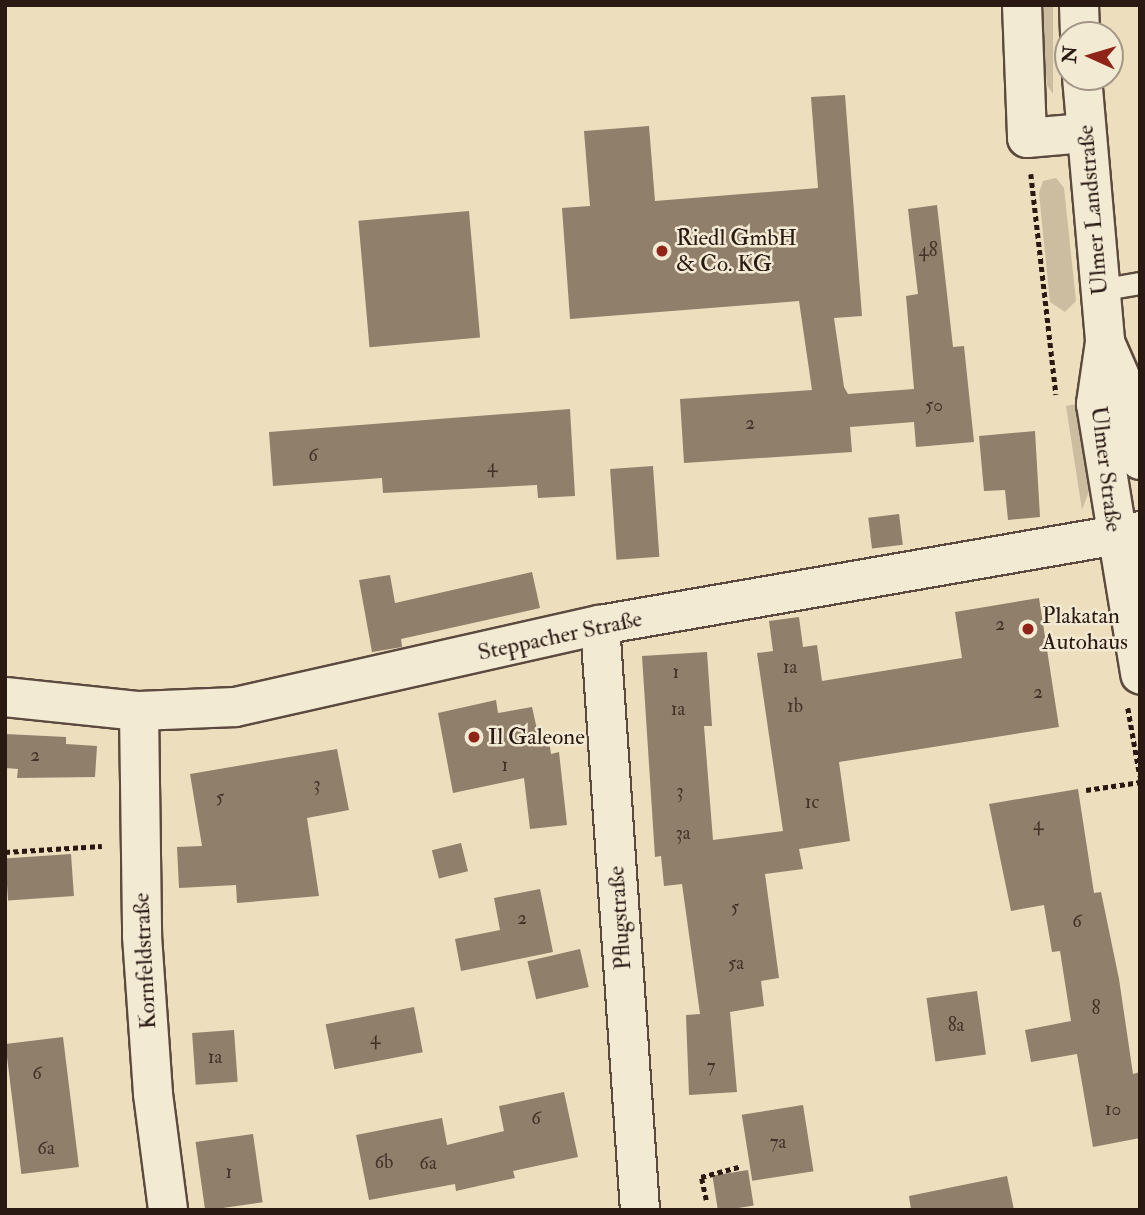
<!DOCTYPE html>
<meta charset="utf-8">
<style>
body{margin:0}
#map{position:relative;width:1145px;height:1215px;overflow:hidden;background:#eddebd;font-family:"IM FELL Double Pica",serif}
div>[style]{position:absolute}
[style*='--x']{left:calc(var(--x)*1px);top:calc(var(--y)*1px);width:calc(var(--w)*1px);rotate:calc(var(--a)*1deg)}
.green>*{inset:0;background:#ccbda0}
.building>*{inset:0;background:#8f7f6b;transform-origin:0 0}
.path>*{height:4.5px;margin-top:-2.25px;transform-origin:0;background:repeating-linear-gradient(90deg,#2a1912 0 5px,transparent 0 8.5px)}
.roads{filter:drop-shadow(2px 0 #5b4a3d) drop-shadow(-2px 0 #5b4a3d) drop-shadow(0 2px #5b4a3d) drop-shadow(0 -2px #5b4a3d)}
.service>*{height:21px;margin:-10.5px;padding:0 10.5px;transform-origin:10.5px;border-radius:10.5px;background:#f3ead4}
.minor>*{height:38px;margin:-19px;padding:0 19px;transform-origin:19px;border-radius:19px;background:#f3ead4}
.tertiary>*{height:38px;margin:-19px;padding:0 19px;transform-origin:19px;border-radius:19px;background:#f3ead4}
.dots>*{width:19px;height:19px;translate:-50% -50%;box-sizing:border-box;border:4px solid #f3ead4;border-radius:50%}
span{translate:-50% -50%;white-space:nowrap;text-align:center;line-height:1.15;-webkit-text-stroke:5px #f3ead4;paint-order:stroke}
.number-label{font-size:19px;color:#433228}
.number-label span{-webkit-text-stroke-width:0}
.street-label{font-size:23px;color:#2a1912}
.poi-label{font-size:23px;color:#2a1912}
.left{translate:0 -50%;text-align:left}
.frame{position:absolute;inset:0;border:7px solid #2a1912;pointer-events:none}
.north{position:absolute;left:1054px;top:21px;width:70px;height:70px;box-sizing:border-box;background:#f3ead4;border:2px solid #a39686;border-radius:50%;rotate:274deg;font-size:19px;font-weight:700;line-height:28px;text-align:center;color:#2a1912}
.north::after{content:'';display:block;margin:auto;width:24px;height:32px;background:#8f2418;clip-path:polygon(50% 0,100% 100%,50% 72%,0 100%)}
</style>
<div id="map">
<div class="green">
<i style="clip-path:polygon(1041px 5px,1053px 5px,1053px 94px,1047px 85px)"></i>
<i style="clip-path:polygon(1056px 178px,1064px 188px,1076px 301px,1065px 312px,1050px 302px,1039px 193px,1043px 181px)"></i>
<i style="clip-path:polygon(1083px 403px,1094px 478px,1082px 510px,1066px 406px)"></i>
</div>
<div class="building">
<i style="clip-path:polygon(845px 95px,862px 316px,834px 318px,844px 387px,848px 394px,914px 389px,906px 296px,918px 294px,908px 209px,937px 205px,953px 347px,964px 346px,974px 442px,916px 447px,914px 422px,850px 427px,852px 452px,684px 463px,680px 399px,812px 390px,799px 301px,570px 319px,562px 208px,590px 206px,584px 131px,649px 126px,655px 201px,818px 188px,811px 97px)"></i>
<i style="left:469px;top:211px;width:127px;height:111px;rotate:85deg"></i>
<i style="clip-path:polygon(570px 409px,575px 496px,538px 498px,537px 485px,383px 493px,382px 478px,273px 486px,269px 432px)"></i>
<i style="clip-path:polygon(1035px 431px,1040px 517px,1008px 520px,1005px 490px,984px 491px,979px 436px)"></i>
<i style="left:653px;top:466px;width:91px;height:43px;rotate:86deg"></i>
<i style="left:899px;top:514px;width:31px;height:31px;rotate:83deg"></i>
<i style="clip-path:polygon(532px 572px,540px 608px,401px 639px,402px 647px,372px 652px,359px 580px,390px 575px,395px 603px)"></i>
<i style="clip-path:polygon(1039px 598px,1059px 727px,839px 762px,850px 841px,799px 849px,803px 869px,765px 874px,779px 978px,761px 981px,764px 1006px,730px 1012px,737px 1092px,689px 1095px,686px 1015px,700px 1014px,682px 884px,664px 886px,661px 856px,655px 857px,642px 656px,707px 652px,712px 726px,704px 726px,713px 840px,783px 831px,757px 653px,773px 651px,769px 621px,799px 617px,803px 647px,817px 645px,822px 681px,962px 658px,955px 612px)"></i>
<i style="clip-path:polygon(496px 700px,498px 713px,532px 707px,538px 734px,548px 733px,551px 754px,559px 752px,567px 825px,530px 829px,524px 778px,453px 793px,438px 713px)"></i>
<i style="clip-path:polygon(5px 734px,66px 737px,66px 744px,97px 746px,95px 777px,17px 778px,18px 769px,5px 768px)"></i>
<i style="clip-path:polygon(337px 749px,349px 810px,307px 818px,319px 896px,237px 903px,236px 885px,179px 888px,177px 847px,202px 846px,190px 774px)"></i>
<i style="clip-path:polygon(1078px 789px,1094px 893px,1101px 892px,1119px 979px,1133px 1074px,1140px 1072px,1140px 1138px,1093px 1147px,1077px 1054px,1031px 1062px,1025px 1030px,1071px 1021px,1060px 951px,1052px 952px,1044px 905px,1011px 911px,989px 804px)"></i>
<i style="left:461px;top:843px;width:29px;height:30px;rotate:76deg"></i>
<i style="left:71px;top:854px;width:42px;height:66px;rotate:86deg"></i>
<i style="clip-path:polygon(540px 889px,553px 952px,461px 971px,455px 939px,500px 930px,494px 898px)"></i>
<i style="left:580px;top:949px;width:39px;height:54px;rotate:77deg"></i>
<i style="left:977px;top:991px;width:64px;height:51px;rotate:82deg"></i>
<i style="left:414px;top:1007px;width:46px;height:90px;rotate:79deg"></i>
<i style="left:234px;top:1030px;width:52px;height:42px;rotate:86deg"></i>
<i style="left:63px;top:1037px;width:131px;height:58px;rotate:83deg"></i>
<i style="clip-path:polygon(564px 1092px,578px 1157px,513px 1171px,515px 1178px,478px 1186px,456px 1191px,455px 1184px,369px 1200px,356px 1135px,442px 1118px,447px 1145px,504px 1131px,499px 1106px)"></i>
<i style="left:803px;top:1105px;width:67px;height:62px;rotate:81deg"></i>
<i style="left:253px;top:1134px;width:69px;height:58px;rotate:82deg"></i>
<i style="left:748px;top:1170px;width:36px;height:36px;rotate:81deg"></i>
<i style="clip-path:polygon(1007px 1176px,1014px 1210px,911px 1210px,909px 1196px)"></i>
</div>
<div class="path">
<i style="--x:1031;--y:174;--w:222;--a:83.5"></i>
<i style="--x:1128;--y:708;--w:69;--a:80"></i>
<i style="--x:1086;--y:790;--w:55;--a:-8.4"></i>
<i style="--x:5;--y:852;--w:97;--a:-3.5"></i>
<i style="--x:706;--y:1200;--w:24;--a:-102"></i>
<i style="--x:701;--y:1177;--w:42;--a:-15"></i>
</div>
<div class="roads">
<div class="service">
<i style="--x:1099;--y:290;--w:42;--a:-9.7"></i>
</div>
<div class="minor">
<i style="--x:1022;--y:5;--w:133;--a:87.8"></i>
<i style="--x:1027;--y:138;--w:58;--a:-4.9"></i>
<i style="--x:600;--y:625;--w:586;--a:86.09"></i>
<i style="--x:5;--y:697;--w:135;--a:6"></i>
<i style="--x:139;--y:711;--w:96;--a:-2.4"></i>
<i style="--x:235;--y:707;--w:374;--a:-12.7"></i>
<i style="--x:600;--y:625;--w:548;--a:-9.87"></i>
<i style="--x:139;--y:711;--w:225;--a:89.2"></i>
<i style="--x:142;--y:936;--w:158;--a:86"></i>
<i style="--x:153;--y:1094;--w:117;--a:82.6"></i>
</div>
<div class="tertiary">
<i style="--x:1079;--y:5;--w:30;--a:88"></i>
<i style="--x:1082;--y:77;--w:266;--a:85"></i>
<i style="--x:1105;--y:342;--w:63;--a:98.3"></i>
<i style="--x:1096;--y:404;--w:274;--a:80.7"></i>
<i style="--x:1105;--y:342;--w:60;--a:66.4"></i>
<i style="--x:1129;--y:397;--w:64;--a:80.1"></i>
</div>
</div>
<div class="dots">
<i style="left:662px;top:251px;background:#8f2418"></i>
<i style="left:1028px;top:629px;background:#8f2418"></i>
<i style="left:474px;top:737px;background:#8f2418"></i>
</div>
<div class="number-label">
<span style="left:928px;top:251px">48</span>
<span style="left:934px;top:406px">50</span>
<span style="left:750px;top:424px">2</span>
<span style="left:313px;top:456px">6</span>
<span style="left:492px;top:467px">4</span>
<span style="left:1000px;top:625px">2</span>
<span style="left:790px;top:668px">1a</span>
<span style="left:676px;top:673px">1</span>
<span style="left:1038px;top:693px">2</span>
<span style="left:795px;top:707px">1b</span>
<span style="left:678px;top:710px">1a</span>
<span style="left:35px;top:756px">2</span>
<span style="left:505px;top:766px">1</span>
<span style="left:317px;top:785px">3</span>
<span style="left:680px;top:792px">3</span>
<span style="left:220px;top:798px">5</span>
<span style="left:812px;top:803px">1c</span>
<span style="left:1038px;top:825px">4</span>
<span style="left:683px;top:834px">3a</span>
<span style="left:735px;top:908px">5</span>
<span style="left:522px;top:919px">2</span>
<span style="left:1077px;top:922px">6</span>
<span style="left:736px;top:964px">5a</span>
<span style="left:1096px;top:1009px">8</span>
<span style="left:956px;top:1026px">8a</span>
<span style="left:375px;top:1039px">4</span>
<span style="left:215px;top:1058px">1a</span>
<span style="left:711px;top:1067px">7</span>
<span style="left:37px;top:1074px">6</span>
<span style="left:1113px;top:1110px">10</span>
<span style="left:536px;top:1119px">6</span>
<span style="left:778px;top:1143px">7a</span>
<span style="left:46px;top:1149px">6a</span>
<span style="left:384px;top:1163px">6b</span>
<span style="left:428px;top:1164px">6a</span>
<span style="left:229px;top:1173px">1</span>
</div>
<div class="street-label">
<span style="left:1093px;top:210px;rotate:-95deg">Ulmer Landstraße</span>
<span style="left:1106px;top:469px;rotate:83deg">Ulmer Straße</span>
<span style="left:560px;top:636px;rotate:-12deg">Steppacher Straße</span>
<span style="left:620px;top:918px;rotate:-94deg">Pflugstraße</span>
<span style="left:145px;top:961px;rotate:-93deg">Kornfeldstraße</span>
</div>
<div class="poi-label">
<span class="left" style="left:676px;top:251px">Riedl GmbH<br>&amp; Co. KG</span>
<span class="left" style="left:1042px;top:629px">Plakatan<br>Autohaus</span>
<span class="left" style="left:488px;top:737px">Il Galeone</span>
</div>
<div class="frame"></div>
<div class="north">N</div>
</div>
